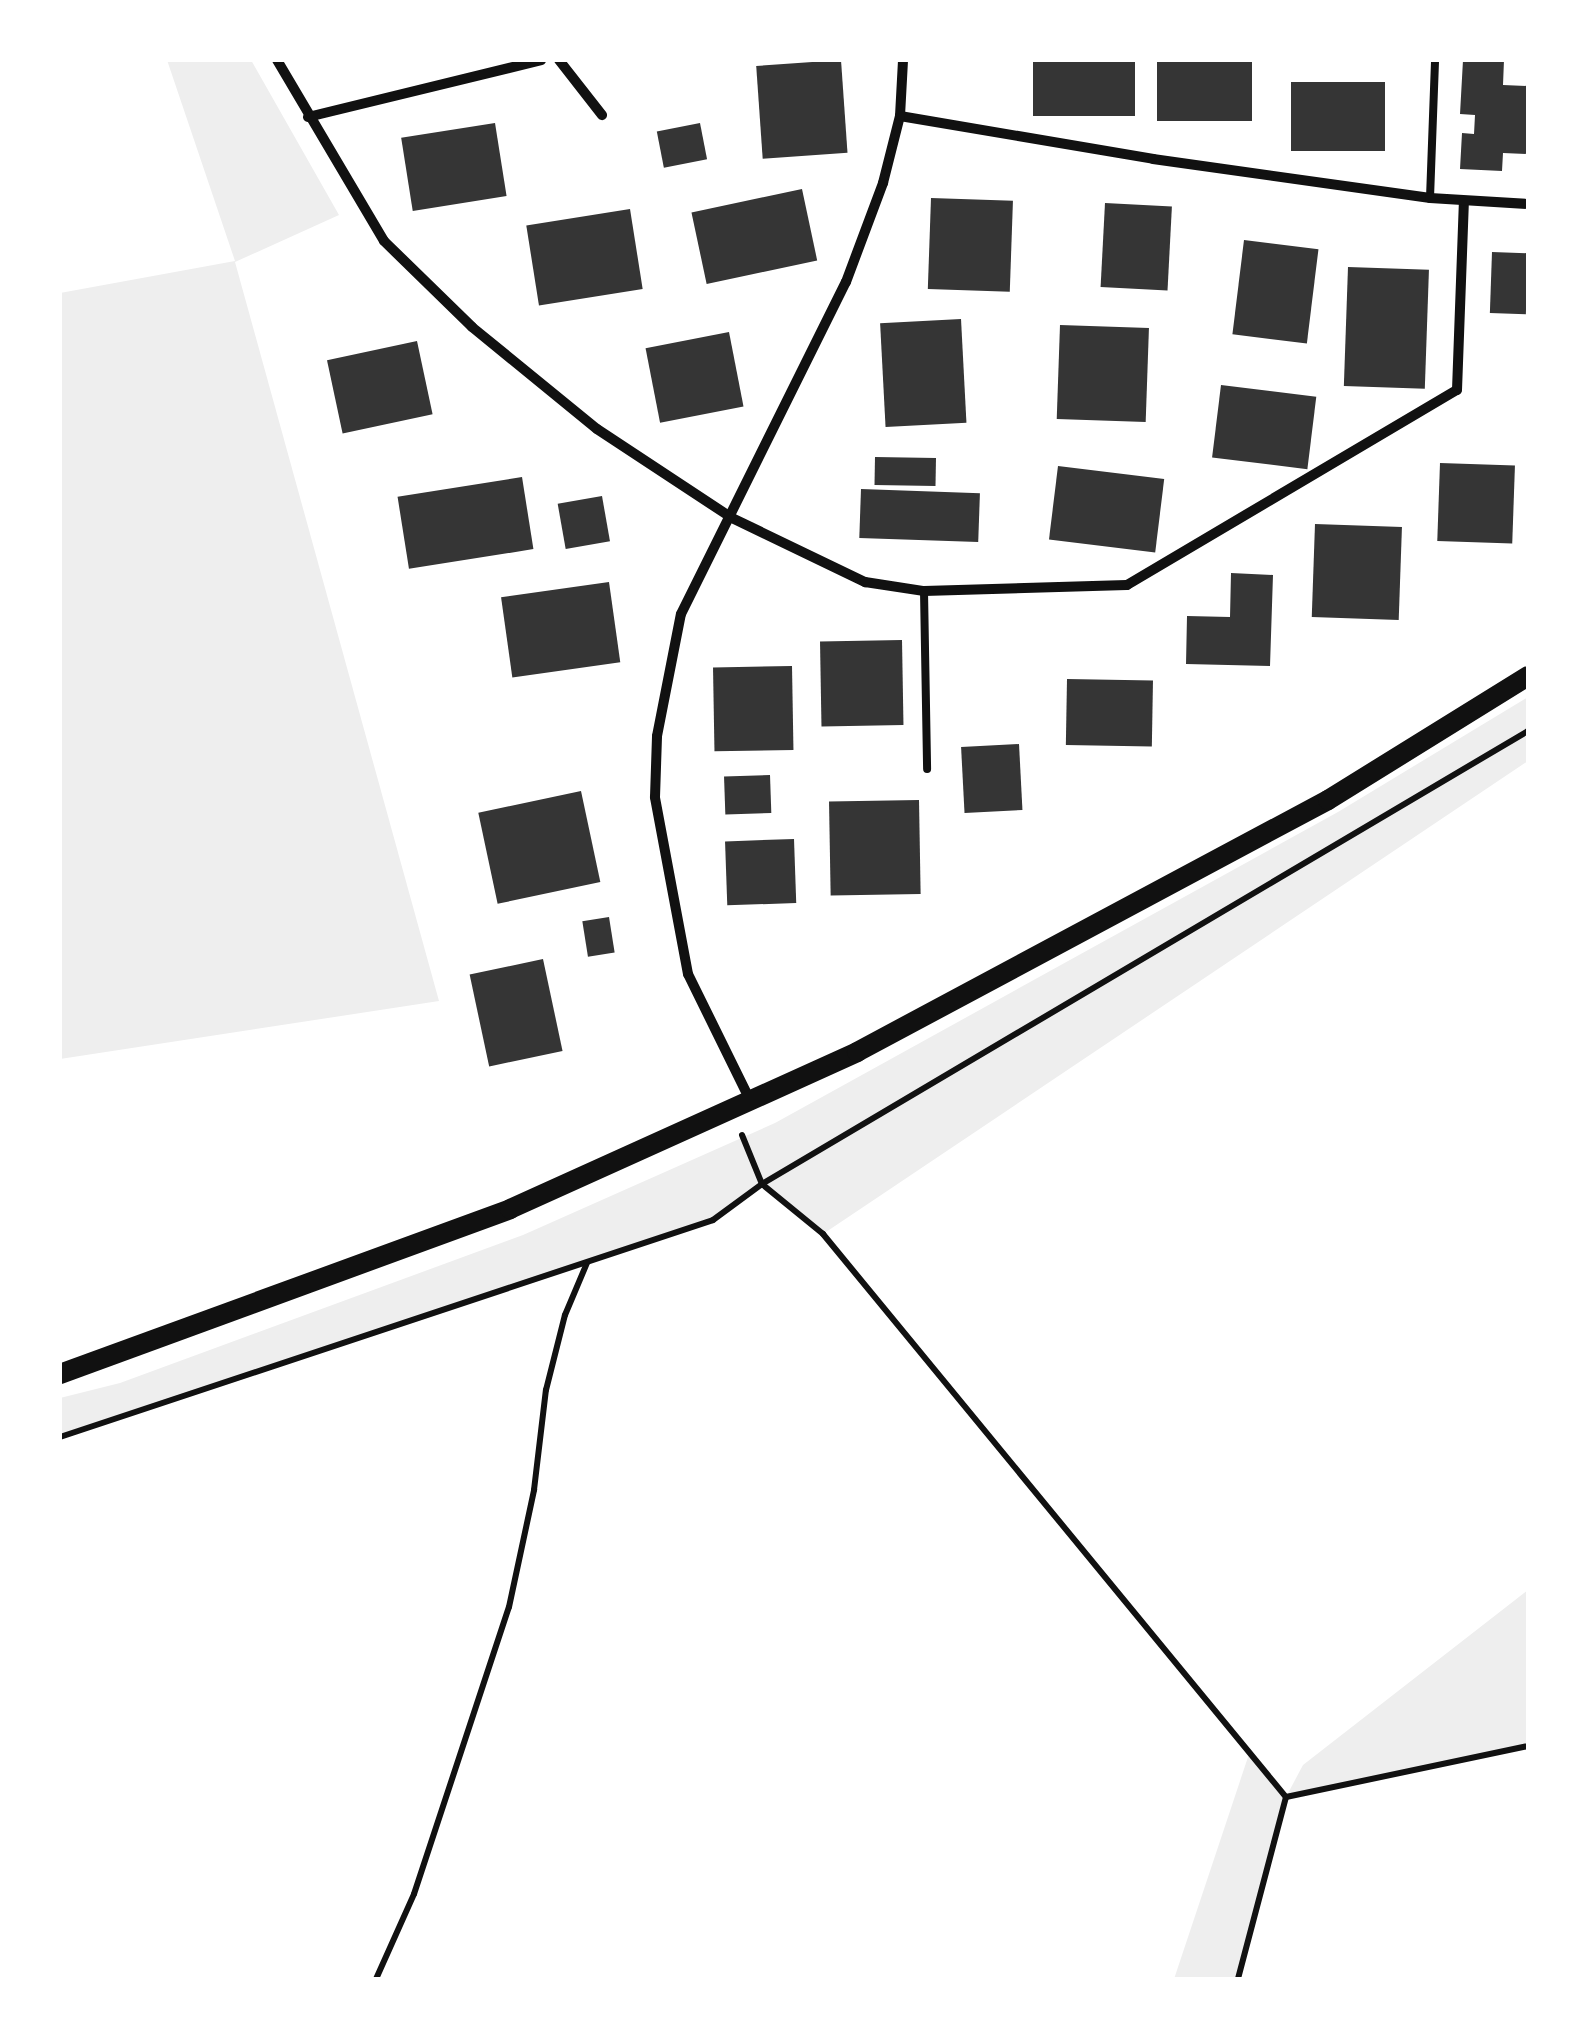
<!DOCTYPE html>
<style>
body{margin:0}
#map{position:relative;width:1588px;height:2039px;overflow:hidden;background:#fff;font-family:Rubik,sans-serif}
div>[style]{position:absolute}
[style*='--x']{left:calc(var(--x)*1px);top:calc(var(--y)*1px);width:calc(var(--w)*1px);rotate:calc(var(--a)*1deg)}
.green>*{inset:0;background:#eee}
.building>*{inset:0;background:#353535;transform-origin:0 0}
.path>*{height:6px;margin:-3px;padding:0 3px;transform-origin:3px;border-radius:3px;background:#111}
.service>*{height:8px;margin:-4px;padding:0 4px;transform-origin:4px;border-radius:4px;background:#111}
.minor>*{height:10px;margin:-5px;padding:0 5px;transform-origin:5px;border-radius:5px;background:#111}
.secondary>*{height:20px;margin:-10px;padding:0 10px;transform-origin:10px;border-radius:10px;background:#111}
span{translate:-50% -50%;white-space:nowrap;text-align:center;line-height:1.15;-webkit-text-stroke:10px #fff;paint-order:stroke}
.frame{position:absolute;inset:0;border:62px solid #fff;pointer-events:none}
</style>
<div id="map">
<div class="green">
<i style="clip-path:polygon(167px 60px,251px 60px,339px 215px,235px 262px,439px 1001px,60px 1059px,60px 293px,235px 261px)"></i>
<i style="clip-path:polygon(1528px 697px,1528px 761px,823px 1234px,762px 1184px,713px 1220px,60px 1437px,60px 1398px,120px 1383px,523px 1235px,775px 1123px,1338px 812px)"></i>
<i style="clip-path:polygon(1528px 1590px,1528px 1746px,1286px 1797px,1238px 1979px,1174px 1979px,1249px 1754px,1286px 1797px,1303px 1765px)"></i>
</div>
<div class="building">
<i style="left:841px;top:60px;width:93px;height:85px;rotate:86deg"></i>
<i style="left:1033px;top:60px;width:102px;height:56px"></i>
<i style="left:1157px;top:60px;width:95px;height:61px"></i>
<i style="clip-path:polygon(1463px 60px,1504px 60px,1503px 85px,1528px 86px,1528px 154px,1503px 153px,1502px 171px,1460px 169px,1462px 133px,1474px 134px,1475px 115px,1460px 114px)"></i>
<i style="left:1291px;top:82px;width:94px;height:69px"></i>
<i style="left:495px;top:123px;width:74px;height:95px;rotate:81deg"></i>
<i style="left:700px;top:123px;width:37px;height:44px;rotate:79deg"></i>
<i style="left:802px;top:189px;width:73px;height:113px;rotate:78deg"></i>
<i style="left:931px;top:198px;width:82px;height:91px;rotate:2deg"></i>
<i style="left:1105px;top:203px;width:67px;height:84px;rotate:3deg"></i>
<i style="left:630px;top:209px;width:81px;height:105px;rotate:81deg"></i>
<i style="left:1244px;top:240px;width:75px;height:95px;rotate:7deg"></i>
<i style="left:1492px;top:252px;width:36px;height:61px;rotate:2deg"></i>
<i style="left:1348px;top:267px;width:81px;height:119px;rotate:2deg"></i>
<i style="left:961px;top:319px;width:104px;height:81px;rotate:87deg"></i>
<i style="left:1060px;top:325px;width:89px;height:94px;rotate:2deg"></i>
<i style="left:729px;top:332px;width:76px;height:85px;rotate:79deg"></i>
<i style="left:417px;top:341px;width:75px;height:92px;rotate:78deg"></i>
<i style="left:1221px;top:385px;width:96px;height:73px;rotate:7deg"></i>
<i style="left:875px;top:457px;width:61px;height:28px;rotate:1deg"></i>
<i style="left:1440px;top:463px;width:75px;height:78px;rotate:2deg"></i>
<i style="left:1058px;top:466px;width:107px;height:74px;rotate:7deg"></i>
<i style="left:522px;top:477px;width:73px;height:126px;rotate:81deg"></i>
<i style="left:861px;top:489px;width:119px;height:49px;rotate:2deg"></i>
<i style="left:602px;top:496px;width:46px;height:45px;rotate:80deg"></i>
<i style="left:1315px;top:524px;width:87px;height:93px;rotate:2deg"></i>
<i style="clip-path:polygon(1231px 573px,1273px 575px,1270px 666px,1186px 664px,1187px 616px,1230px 617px)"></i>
<i style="left:609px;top:582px;width:81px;height:109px;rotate:82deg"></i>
<i style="left:902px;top:640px;width:85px;height:82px;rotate:89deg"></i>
<i style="left:792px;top:666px;width:84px;height:79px;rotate:89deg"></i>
<i style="left:1067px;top:679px;width:86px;height:66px;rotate:1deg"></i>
<i style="left:1019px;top:744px;width:66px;height:58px;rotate:87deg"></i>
<i style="left:770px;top:775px;width:38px;height:46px;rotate:88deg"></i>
<i style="left:581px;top:791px;width:93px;height:105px;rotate:78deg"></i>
<i style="left:919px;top:800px;width:94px;height:90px;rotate:89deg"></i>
<i style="left:794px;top:839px;width:64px;height:69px;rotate:88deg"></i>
<i style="left:609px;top:917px;width:36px;height:27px;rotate:81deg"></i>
<i style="left:543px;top:959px;width:94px;height:75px;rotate:78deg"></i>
</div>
<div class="path">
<i style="--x:742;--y:1135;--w:53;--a:67.8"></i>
<i style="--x:762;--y:1184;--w:79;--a:39.3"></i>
<i style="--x:823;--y:1234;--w:729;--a:50.57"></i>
<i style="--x:1286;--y:1797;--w:188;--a:104.8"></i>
<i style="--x:60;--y:1437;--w:688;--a:-18.38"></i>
<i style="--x:713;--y:1220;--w:61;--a:-36.3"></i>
<i style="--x:762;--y:1184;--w:890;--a:-30.6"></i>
<i style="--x:1286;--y:1797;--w:247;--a:-11.9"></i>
<i style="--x:376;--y:1979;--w:93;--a:-65.9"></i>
<i style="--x:414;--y:1894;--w:302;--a:-71.7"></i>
<i style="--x:509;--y:1607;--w:120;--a:-77.9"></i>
<i style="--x:534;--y:1490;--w:101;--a:-83.2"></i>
<i style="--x:546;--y:1390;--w:77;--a:-75.8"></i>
<i style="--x:565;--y:1315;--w:56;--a:-67.1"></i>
</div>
<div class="service">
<i style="--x:1430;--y:198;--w:138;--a:-87.9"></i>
<i style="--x:924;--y:591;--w:178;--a:89"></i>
</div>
<div class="minor">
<i style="--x:277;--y:60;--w:210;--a:59.4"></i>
<i style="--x:384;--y:241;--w:123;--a:44.3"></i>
<i style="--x:472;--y:327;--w:161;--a:39.2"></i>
<i style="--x:597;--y:429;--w:162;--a:33.4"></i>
<i style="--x:732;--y:518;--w:148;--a:25.7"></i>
<i style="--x:865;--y:582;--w:60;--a:8.7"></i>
<i style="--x:924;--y:591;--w:203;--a:-1.7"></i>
<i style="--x:1127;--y:585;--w:383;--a:-30.6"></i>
<i style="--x:1457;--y:390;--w:189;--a:-87.9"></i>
<i style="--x:559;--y:60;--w:70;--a:52"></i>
<i style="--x:900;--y:116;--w:257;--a:9.6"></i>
<i style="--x:1153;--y:159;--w:280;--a:8"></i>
<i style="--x:1430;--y:198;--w:98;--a:3.5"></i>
<i style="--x:308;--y:117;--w:240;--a:-13.7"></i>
<i style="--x:750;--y:1100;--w:140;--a:-116.2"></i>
<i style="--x:688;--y:974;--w:180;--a:-100.6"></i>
<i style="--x:655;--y:797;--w:61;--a:-88.1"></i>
<i style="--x:657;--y:736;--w:124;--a:-78.9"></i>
<i style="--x:681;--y:614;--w:371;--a:-63.6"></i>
<i style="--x:846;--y:282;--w:106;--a:-69.5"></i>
<i style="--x:883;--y:183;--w:69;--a:-75.8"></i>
<i style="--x:900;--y:116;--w:56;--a:-86.9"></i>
</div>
<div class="secondary">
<i style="--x:60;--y:1374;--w:479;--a:-20.1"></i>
<i style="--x:510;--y:1209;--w:381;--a:-24.3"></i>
<i style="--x:857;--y:1052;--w:534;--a:-28.15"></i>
<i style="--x:1328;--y:800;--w:235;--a:-31.8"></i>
</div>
<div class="frame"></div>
</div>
